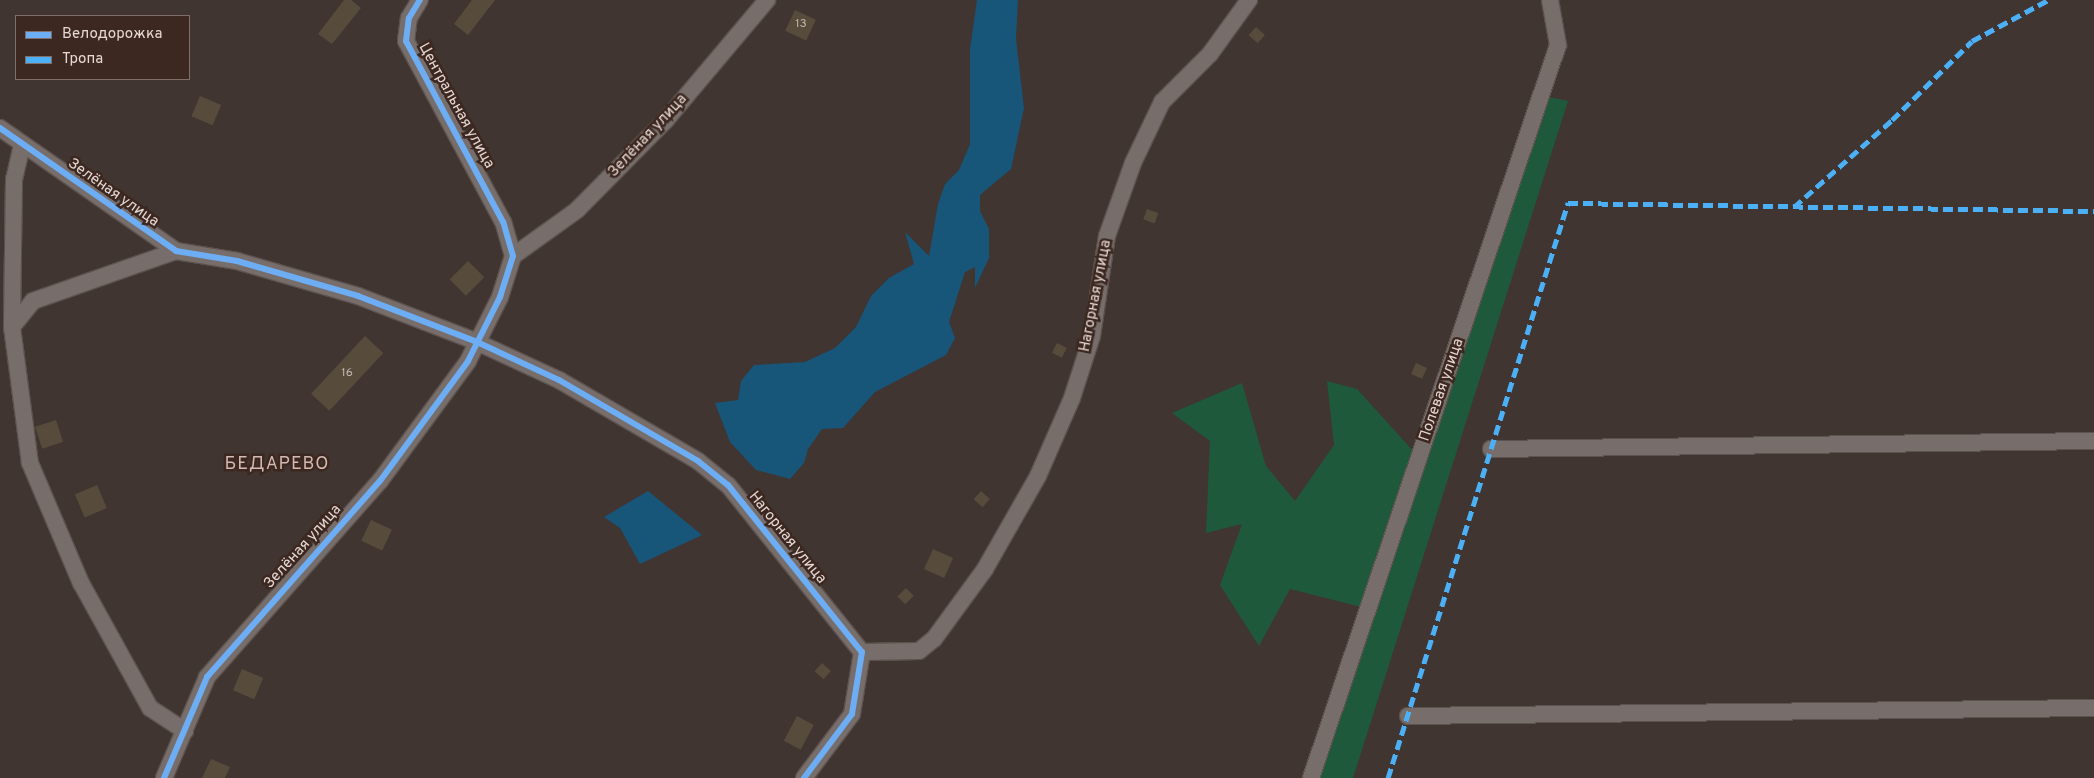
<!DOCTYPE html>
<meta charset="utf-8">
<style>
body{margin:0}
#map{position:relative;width:2094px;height:778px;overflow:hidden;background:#403530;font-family:Overpass,sans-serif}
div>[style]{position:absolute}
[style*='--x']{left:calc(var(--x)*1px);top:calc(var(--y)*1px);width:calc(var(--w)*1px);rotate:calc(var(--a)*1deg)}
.green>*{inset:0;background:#1e593b}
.water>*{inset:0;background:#175579}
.building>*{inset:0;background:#574c3c;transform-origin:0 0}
.roads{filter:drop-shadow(1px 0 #5c524e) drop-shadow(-1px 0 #5c524e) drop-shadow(0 1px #5c524e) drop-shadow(0 -1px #5c524e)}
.minor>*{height:16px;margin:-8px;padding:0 8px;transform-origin:8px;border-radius:8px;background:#776e6b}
.quiet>*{height:5px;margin-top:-2.5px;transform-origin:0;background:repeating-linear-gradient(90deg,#4cb0f7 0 10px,transparent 0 15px)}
.cycleway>*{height:6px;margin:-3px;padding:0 3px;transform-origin:3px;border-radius:3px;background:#6dadf4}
span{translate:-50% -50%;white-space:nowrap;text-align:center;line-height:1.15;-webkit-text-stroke:5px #3c2821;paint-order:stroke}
.number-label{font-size:12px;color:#c2b5ad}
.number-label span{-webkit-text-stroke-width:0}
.street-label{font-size:15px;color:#e6d8d3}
.quarter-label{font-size:18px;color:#d4bab0;letter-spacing:1px}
.legend{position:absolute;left:15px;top:15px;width:175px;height:65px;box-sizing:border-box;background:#3c2821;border:1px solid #806e68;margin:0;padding:6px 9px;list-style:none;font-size:15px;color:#e6d8d3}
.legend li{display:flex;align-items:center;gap:10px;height:25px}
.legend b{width:25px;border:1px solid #806e68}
</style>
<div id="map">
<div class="green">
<i style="clip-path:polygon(1544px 96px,1568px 101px,1353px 778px,1318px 778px,1373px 610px,1290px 589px,1259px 646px,1220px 585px,1242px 524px,1206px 533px,1210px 441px,1172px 413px,1242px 383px,1266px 466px,1295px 501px,1334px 445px,1327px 381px,1357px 389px,1425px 464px)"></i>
</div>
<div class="water">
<i style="clip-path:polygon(977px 0,1018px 0,1016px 39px,1024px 108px,1011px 169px,980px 195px,980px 211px,989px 229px,989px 258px,975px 288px,975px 267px,965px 272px,949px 322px,955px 338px,946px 355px,875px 392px,843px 428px,822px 429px,808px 449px,804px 463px,790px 479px,756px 470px,730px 442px,715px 403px,738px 400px,741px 381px,754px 365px,805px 362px,835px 348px,856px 327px,871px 296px,889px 278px,914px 264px,905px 232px,929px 256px,938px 204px,945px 184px,959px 170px,970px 144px,970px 49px)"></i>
<i style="clip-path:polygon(648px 491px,702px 535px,640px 564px,620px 528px,604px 517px)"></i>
</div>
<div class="building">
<i style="clip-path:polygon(344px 0,351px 0,361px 8px,332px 44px,318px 34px)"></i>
<i style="clip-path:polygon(472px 0,495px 0,468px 35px,454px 24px)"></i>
<i style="left:795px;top:10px;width:23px;height:23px;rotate:25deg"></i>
<i style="left:1256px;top:27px;width:12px;height:11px;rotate:42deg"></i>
<i style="left:200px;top:96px;width:23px;height:22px;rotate:23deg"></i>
<i style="left:1147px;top:209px;width:12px;height:11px;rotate:20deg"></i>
<i style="left:468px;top:261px;width:23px;height:26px;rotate:45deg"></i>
<i style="left:365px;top:336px;width:25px;height:79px;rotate:43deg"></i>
<i style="left:1057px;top:343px;width:11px;height:11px;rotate:27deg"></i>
<i style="left:1416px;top:363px;width:12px;height:12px;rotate:24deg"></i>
<i style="left:56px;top:420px;width:23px;height:22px;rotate:72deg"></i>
<i style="left:97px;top:485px;width:25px;height:24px;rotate:67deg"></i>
<i style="left:981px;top:491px;width:12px;height:11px;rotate:42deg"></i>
<i style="left:371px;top:520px;width:23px;height:23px;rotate:25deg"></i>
<i style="left:933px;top:549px;width:22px;height:22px;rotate:24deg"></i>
<i style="left:906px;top:588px;width:11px;height:12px;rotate:45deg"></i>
<i style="left:822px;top:663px;width:12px;height:11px;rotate:42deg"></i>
<i style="left:242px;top:669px;width:23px;height:23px;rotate:23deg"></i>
<i style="left:797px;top:716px;width:19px;height:28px;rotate:28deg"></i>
<i style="clip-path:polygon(211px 759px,230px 767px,225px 778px,202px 778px)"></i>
</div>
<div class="roads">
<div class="minor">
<i style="--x:0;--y:128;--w:215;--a:34.9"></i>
<i style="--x:176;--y:251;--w:62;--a:9.3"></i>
<i style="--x:237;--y:261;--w:126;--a:16.1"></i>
<i style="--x:358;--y:296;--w:128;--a:21.1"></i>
<i style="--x:477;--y:342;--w:90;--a:24.9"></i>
<i style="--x:559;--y:380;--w:161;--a:30.2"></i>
<i style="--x:698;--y:461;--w:38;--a:39"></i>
<i style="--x:728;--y:485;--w:214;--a:51.3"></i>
<i style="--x:862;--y:652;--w:63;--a:99.2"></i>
<i style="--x:852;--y:714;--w:80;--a:126.9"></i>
<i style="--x:22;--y:145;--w:35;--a:103"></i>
<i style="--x:14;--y:179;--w:148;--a:90.8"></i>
<i style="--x:12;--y:327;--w:137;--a:82.5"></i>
<i style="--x:30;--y:463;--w:130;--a:67"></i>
<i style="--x:81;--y:583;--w:143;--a:61.1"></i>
<i style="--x:150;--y:708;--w:42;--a:33.3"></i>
<i style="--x:513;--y:256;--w:79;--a:-35.7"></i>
<i style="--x:577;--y:210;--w:127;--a:-45.3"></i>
<i style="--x:666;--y:120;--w:157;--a:-49.9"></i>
<i style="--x:12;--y:327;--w:33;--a:-51"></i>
<i style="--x:33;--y:301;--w:151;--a:-19.3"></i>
<i style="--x:1491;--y:449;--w:603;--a:-0.76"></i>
<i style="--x:862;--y:652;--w:57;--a:-1"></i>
<i style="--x:919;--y:651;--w:19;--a:-39"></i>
<i style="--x:934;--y:639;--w:87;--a:-53.9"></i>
<i style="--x:985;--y:569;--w:107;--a:-60.3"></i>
<i style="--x:1038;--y:476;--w:85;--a:-66.4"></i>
<i style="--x:1072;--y:398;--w:65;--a:-72.1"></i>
<i style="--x:1092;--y:336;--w:101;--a:-81.5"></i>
<i style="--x:1107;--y:236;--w:77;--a:-70.4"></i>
<i style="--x:1133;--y:163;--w:68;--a:-64.6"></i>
<i style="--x:1162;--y:102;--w:68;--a:-45"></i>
<i style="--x:1210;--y:54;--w:67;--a:-54.2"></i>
<i style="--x:1408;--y:716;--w:686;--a:-0.67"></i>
<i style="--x:164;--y:778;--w:110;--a:-66.9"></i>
<i style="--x:207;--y:677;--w:261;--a:-48.6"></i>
<i style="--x:380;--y:481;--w:149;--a:-53.7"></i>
<i style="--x:468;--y:361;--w:72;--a:-63.4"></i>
<i style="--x:500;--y:297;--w:43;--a:-72.4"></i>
<i style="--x:513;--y:256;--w:35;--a:-106"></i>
<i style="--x:503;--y:222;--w:205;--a:-118.2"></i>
<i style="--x:406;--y:41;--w:23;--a:-83"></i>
<i style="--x:409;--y:18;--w:21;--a:-59"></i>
<i style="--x:1311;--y:778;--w:773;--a:-71.38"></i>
<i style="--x:1558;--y:45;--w:46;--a:-100.1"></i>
</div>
</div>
<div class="quiet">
<i style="--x:1794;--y:207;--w:131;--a:-41.6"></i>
<i style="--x:1892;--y:120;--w:112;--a:-44.6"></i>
<i style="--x:1972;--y:41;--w:86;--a:-28.3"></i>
<i style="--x:1388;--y:778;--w:603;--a:-72.62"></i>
<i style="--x:1568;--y:203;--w:526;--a:0.87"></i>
</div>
<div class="cycleway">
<i style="--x:0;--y:128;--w:215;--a:34.9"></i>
<i style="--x:176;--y:251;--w:62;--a:9.3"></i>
<i style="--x:237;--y:261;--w:126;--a:16.1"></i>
<i style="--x:358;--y:296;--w:128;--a:21.1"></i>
<i style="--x:477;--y:342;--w:90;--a:24.9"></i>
<i style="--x:559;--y:380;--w:161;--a:30.2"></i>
<i style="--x:698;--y:461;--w:38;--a:39"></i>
<i style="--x:728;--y:485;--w:214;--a:51.3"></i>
<i style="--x:862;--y:652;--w:63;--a:99.2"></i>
<i style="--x:852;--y:714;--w:80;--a:126.9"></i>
<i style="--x:164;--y:778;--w:110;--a:-66.9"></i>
<i style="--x:207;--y:677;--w:261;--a:-48.6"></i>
<i style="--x:380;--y:481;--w:149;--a:-53.7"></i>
<i style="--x:468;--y:361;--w:72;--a:-63.4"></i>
<i style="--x:500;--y:297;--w:43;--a:-72.4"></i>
<i style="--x:513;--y:256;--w:35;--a:-106"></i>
<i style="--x:503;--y:222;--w:205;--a:-118.2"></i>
<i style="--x:406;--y:41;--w:23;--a:-83"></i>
<i style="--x:409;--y:18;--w:21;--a:-59"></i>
</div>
<div class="number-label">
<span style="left:801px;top:25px">13</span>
<span style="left:347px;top:374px">16</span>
</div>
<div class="street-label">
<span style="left:456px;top:106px;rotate:61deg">Центральная улица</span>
<span style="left:648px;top:136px;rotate:-47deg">Зелёная улица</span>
<span style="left:113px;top:193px;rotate:35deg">Зелёная улица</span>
<span style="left:1096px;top:296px;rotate:-79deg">Нагорная улица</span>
<span style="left:1442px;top:390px;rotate:-71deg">Полевая улица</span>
<span style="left:787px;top:538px;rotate:51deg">Нагорная улица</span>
<span style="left:303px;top:547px;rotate:-48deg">Зелёная улица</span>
</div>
<div class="quarter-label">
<span style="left:277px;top:465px">БЕДАРЕВО</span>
</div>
<ul class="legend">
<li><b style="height:6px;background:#6dadf4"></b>Велодорожка</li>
<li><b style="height:6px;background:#4cb0f7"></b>Тропа</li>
</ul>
</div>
